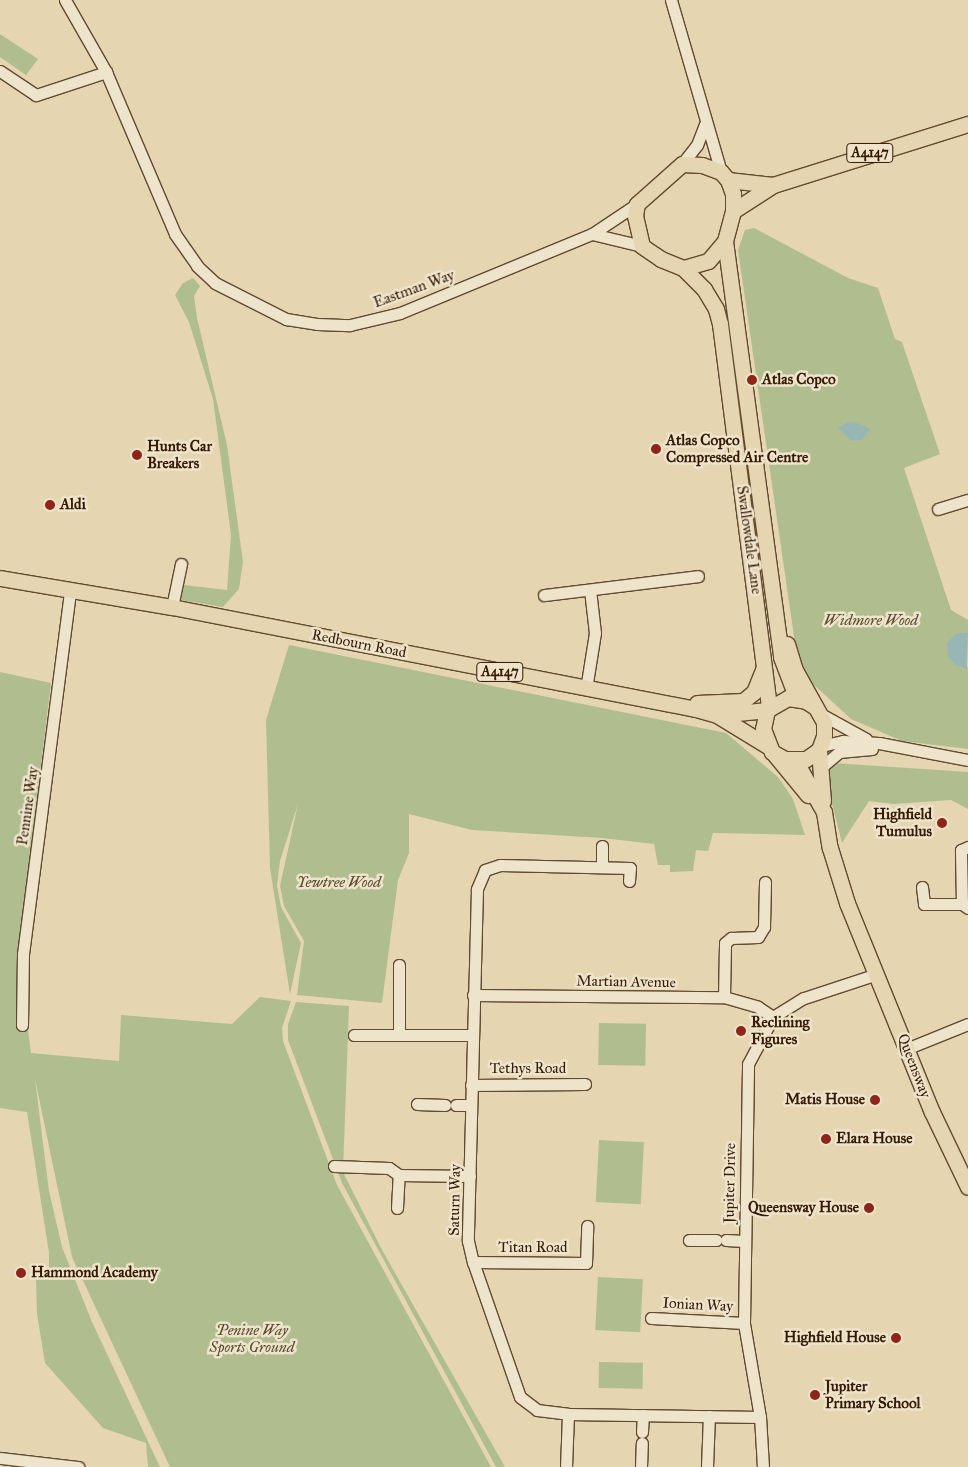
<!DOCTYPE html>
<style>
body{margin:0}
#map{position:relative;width:968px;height:1467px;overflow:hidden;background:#e5d5b1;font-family:"IM FELL Great Primer",serif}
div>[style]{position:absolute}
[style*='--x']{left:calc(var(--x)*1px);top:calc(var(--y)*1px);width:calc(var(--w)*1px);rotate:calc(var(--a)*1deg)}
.green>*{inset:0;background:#b0be8f;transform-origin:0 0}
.water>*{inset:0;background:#98b7b4}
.roads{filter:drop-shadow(1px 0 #62492f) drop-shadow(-1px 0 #62492f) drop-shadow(0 1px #62492f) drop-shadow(0 -1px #62492f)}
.minor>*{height:11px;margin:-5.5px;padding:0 5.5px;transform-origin:5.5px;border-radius:5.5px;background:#eee4cc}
.major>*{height:15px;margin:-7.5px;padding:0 7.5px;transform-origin:7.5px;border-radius:7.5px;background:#e5d5b1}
.dots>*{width:14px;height:14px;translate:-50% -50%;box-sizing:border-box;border:2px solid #eee4cc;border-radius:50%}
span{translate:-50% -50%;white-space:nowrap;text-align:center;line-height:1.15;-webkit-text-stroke:5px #eee4cc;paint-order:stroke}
.shield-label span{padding:1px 4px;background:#eee4cc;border:1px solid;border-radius:4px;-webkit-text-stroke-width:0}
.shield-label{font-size:14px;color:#361a04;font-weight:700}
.street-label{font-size:15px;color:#361a04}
.poi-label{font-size:15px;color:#361a04;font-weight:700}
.left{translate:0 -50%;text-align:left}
.right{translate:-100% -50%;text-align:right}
.park-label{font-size:15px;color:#5b4b2e;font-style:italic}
</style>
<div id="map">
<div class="green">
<i style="clip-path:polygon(0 34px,38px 59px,26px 75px,0 57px)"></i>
<i style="clip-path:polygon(754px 228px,848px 278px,878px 288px,895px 339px,902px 342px,940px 454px,904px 468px,951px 610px,968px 620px,968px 633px,957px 633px,968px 669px,968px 749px,902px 741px,851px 719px,799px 671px,738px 250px,745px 230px)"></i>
<i style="clip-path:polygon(193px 278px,200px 286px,194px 296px,197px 318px,227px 445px,243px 562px,239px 589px,223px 607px,181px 600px,184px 585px,227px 590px,231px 535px,213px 399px,189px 322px,175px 295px,183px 283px)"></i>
<i style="clip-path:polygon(289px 645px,726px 733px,778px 777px,793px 799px,805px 835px,713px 833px,708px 851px,696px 850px,693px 871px,670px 872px,670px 865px,658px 865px,654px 844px,602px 838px,472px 830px,409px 814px,409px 853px,398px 880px,382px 1003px,297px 995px,304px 941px,284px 906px,280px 886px,298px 804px,280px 861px,277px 886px,281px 907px,301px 943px,290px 994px,270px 868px,266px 720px)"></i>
<i style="clip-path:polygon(0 672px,51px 683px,18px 953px,31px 1053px,119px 1061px,121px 1015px,232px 1024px,260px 997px,291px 1001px,282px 1028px,283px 1041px,337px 1185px,491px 1467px,170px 1467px,72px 1257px,35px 1079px,49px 1191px,62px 1247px,92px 1322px,160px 1467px,148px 1467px,146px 1443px,103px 1428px,45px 1363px,37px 1314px,36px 1279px,49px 1267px,49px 1253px,27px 1112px,0 1108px)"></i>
<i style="clip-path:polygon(833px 763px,968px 772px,968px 809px,951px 800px,894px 804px,869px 801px,842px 843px,826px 780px)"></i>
<i style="clip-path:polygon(296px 1002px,349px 1006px,343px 1172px,382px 1250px,505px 1467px,496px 1467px,342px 1183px,288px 1040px,288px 1024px)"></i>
<i style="left:599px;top:1023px;width:47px;height:42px;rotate:1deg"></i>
<i style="left:599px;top:1140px;width:45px;height:62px;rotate:3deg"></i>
<i style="left:598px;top:1277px;width:45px;height:53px;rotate:3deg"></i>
<i style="left:599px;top:1362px;width:44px;height:26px;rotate:1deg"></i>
</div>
<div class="water">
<i style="clip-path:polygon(848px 422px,857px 423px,870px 429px,862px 440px,851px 441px,838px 428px)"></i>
<i style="clip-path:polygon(957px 633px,968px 633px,967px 669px,956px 665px,948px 657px,947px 643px)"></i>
</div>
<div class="roads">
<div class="minor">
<i style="--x:65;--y:0;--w:83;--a:60.3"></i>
<i style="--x:106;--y:72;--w:176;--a:66.9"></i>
<i style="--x:175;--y:234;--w:39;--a:55"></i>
<i style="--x:197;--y:266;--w:25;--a:43"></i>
<i style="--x:215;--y:283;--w:80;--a:26.9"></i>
<i style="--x:286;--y:319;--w:31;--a:9"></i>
<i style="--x:317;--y:324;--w:33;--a:2"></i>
<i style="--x:350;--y:325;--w:51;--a:-13.5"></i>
<i style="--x:400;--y:313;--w:208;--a:-22.4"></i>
<i style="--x:592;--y:234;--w:54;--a:-33.7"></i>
<i style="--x:671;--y:0;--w:179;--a:73.8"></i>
<i style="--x:0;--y:71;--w:43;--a:33.7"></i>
<i style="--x:36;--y:95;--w:74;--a:-18.2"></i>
<i style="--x:682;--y:164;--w:24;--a:-52"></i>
<i style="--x:697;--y:145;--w:22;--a:-69"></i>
<i style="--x:592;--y:234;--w:51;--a:13.5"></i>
<i style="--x:938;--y:509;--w:31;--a:-17"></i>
<i style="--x:544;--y:595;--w:155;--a:-7"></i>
<i style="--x:172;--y:607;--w:44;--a:-78.2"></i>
<i style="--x:586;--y:689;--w:57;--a:-80.9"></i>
<i style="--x:595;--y:633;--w:43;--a:-96.6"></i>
<i style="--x:819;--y:713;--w:54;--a:29"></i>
<i style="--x:821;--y:746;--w:23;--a:-13"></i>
<i style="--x:843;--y:741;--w:36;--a:3"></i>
<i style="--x:879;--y:743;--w:91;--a:10.8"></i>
<i style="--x:819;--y:769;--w:26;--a:-40"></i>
<i style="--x:839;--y:752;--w:33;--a:-5"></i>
<i style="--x:602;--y:846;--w:20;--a:90"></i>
<i style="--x:629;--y:881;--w:13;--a:-86"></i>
<i style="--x:630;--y:868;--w:130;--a:-178.7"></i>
<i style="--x:500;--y:865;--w:16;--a:162"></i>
<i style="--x:485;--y:870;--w:21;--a:113"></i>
<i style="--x:477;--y:889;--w:352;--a:91.5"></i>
<i style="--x:468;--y:1241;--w:22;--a:77"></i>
<i style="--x:473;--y:1262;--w:143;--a:70.8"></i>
<i style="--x:520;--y:1397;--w:21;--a:37"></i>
<i style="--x:537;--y:1410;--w:31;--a:7"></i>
<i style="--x:568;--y:1414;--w:192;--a:0.9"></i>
<i style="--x:922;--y:887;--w:17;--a:83"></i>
<i style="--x:924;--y:904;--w:38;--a:0"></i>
<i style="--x:962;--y:904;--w:7;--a:34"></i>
<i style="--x:962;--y:904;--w:54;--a:-91.1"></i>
<i style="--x:961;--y:850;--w:8;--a:-23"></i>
<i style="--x:399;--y:965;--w:70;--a:90"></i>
<i style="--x:473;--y:995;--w:251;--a:0.5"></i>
<i style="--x:724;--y:997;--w:35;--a:16"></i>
<i style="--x:758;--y:1007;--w:18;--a:34"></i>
<i style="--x:724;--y:997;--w:54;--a:-88.9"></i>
<i style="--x:725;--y:943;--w:8;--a:-40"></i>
<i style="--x:731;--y:938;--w:27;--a:-2"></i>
<i style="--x:758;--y:937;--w:12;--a:-59"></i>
<i style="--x:764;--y:927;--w:45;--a:-88.7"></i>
<i style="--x:22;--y:1025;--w:71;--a:-89.2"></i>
<i style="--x:23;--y:954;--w:366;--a:-82.6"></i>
<i style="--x:354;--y:1035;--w:118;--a:0"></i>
<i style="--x:906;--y:1049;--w:67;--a:-22"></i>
<i style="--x:471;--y:1085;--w:114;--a:-0.5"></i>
<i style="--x:417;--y:1104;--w:28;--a:2"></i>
<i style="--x:456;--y:1105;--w:15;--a:0"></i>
<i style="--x:334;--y:1166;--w:55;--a:2.1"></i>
<i style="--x:389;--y:1168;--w:12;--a:35"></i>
<i style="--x:399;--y:1175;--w:71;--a:0.8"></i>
<i style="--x:397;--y:1208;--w:33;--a:-87"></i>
<i style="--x:689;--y:1240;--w:27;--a:0"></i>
<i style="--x:726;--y:1240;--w:18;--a:3"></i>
<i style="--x:473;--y:1262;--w:113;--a:0.5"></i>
<i style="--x:586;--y:1263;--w:37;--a:-88"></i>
<i style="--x:651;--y:1318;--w:93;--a:3.1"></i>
<i style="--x:642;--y:1432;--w:17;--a:-87"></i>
<i style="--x:0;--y:1458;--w:79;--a:6.6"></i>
<i style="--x:566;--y:1467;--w:53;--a:-87.8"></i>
<i style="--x:641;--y:1467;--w:24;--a:-88"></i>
<i style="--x:707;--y:1467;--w:51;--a:-87.8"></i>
<i style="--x:763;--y:1467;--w:50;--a:-93.4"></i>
<i style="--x:760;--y:1417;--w:95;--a:-99.7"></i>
<i style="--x:744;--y:1323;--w:259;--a:-89.1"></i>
<i style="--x:748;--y:1064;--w:53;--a:-62"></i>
<i style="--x:773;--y:1017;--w:36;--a:-32"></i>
<i style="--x:804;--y:998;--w:77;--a:-18.2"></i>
</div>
<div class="major">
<i style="--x:682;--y:164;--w:20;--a:3"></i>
<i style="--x:702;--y:165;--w:20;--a:20"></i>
<i style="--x:721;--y:172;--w:11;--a:49"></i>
<i style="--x:728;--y:180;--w:15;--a:70"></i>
<i style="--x:733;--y:194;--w:17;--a:90"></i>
<i style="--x:733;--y:211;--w:31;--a:105"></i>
<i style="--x:725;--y:241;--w:26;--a:130"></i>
<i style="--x:708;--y:261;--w:26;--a:164"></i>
<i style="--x:683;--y:268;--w:24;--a:-158"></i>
<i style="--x:661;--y:259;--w:23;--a:-146"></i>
<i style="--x:642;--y:246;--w:31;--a:-103"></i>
<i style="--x:635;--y:216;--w:12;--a:-81"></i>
<i style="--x:637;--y:204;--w:60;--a:-41.6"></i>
<i style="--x:728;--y:180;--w:45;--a:6.3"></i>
<i style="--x:733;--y:211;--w:48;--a:-33"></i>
<i style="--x:773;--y:185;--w:204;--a:-17.4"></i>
<i style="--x:725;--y:241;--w:420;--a:82.3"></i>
<i style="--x:781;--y:657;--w:45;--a:69.1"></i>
<i style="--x:683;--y:268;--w:30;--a:45"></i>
<i style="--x:704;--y:289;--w:23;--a:59"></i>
<i style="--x:716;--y:309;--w:16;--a:75"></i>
<i style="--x:720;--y:324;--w:387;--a:82.7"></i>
<i style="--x:0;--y:578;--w:174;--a:9.6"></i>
<i style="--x:172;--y:607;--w:534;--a:11.02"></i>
<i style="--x:696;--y:709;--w:22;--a:16"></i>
<i style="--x:717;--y:715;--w:61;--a:31.6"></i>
<i style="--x:787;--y:644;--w:27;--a:73"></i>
<i style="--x:795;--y:670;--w:60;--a:60.9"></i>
<i style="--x:824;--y:722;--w:14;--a:90"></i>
<i style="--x:824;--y:736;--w:15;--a:110"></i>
<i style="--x:819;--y:750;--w:16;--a:145"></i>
<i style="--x:806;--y:759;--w:21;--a:180"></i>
<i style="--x:785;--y:759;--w:15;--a:-152"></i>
<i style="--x:772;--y:752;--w:25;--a:-111"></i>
<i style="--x:763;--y:729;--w:19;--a:-78"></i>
<i style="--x:767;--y:710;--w:24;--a:-30"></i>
<i style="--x:788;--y:698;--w:18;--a:9"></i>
<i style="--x:806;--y:701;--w:11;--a:34"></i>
<i style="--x:697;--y:703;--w:46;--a:-2.5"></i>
<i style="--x:743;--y:701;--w:14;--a:-39"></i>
<i style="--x:754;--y:692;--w:24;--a:-68"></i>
<i style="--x:718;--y:715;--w:49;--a:-5.8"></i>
<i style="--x:819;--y:750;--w:51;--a:85.5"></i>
<i style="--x:775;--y:755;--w:52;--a:50.5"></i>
<i style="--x:795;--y:760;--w:60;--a:60.9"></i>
<i style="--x:824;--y:812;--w:36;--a:81"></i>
<i style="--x:830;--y:848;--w:58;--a:72.8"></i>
<i style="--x:847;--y:903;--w:226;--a:67.9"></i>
<i style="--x:932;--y:1112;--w:83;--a:64.4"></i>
</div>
</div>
<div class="dots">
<i style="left:752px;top:380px;background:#8f2418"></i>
<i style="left:656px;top:449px;background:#8f2418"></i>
<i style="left:137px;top:455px;background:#8f2418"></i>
<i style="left:50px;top:505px;background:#8f2418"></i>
<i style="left:942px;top:823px;background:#8f2418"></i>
<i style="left:741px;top:1031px;background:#8f2418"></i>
<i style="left:875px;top:1100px;background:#8f2418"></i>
<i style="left:826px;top:1139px;background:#8f2418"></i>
<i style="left:869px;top:1208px;background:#8f2418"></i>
<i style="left:21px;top:1273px;background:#8f2418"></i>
<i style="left:896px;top:1338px;background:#8f2418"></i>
<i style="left:815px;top:1395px;background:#8f2418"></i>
</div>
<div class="shield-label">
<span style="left:870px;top:153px">A4147</span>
<span style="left:500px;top:672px">A4147</span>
</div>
<div class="street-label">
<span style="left:414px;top:289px;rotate:-20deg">Eastman Way</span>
<span style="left:749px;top:540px;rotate:82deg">Swallowdale Lane</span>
<span style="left:359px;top:644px;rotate:11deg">Redbourn Road</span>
<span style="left:28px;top:806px;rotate:-82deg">Pennine Way</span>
<span style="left:626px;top:982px;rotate:1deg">Martian Avenue</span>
<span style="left:914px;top:1066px;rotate:69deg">Queensway</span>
<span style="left:528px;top:1069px">Tethys Road</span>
<span style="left:730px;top:1183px;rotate:-89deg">Jupiter Drive</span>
<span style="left:455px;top:1200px;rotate:-89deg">Saturn Way</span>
<span style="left:533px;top:1248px">Titan Road</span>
<span style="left:698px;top:1305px;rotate:3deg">Ionian Way</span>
</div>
<div class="poi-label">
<span class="left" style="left:762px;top:380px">Atlas Copco</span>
<span class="left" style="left:666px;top:449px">Atlas Copco<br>Compressed Air Centre</span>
<span class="left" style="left:147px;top:455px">Hunts Car<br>Breakers</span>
<span class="left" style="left:60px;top:505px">Aldi</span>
<span class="right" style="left:932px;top:823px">Highfield<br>Tumulus</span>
<span class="left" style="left:751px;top:1031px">Reclining<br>Figures</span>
<span class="right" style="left:865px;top:1100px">Matis House</span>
<span class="left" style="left:836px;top:1139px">Elara House</span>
<span class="right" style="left:859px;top:1208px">Queensway House</span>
<span class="left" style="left:31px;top:1273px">Hammond Academy</span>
<span class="right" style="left:886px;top:1338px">Highfield House</span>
<span class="left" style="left:825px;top:1395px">Jupiter<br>Primary School</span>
</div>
<div class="park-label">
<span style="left:871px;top:621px">Widmore Wood</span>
<span style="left:339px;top:883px">Yewtree Wood</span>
<span style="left:252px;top:1339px">Penine Way<br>Sports Ground</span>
</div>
</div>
